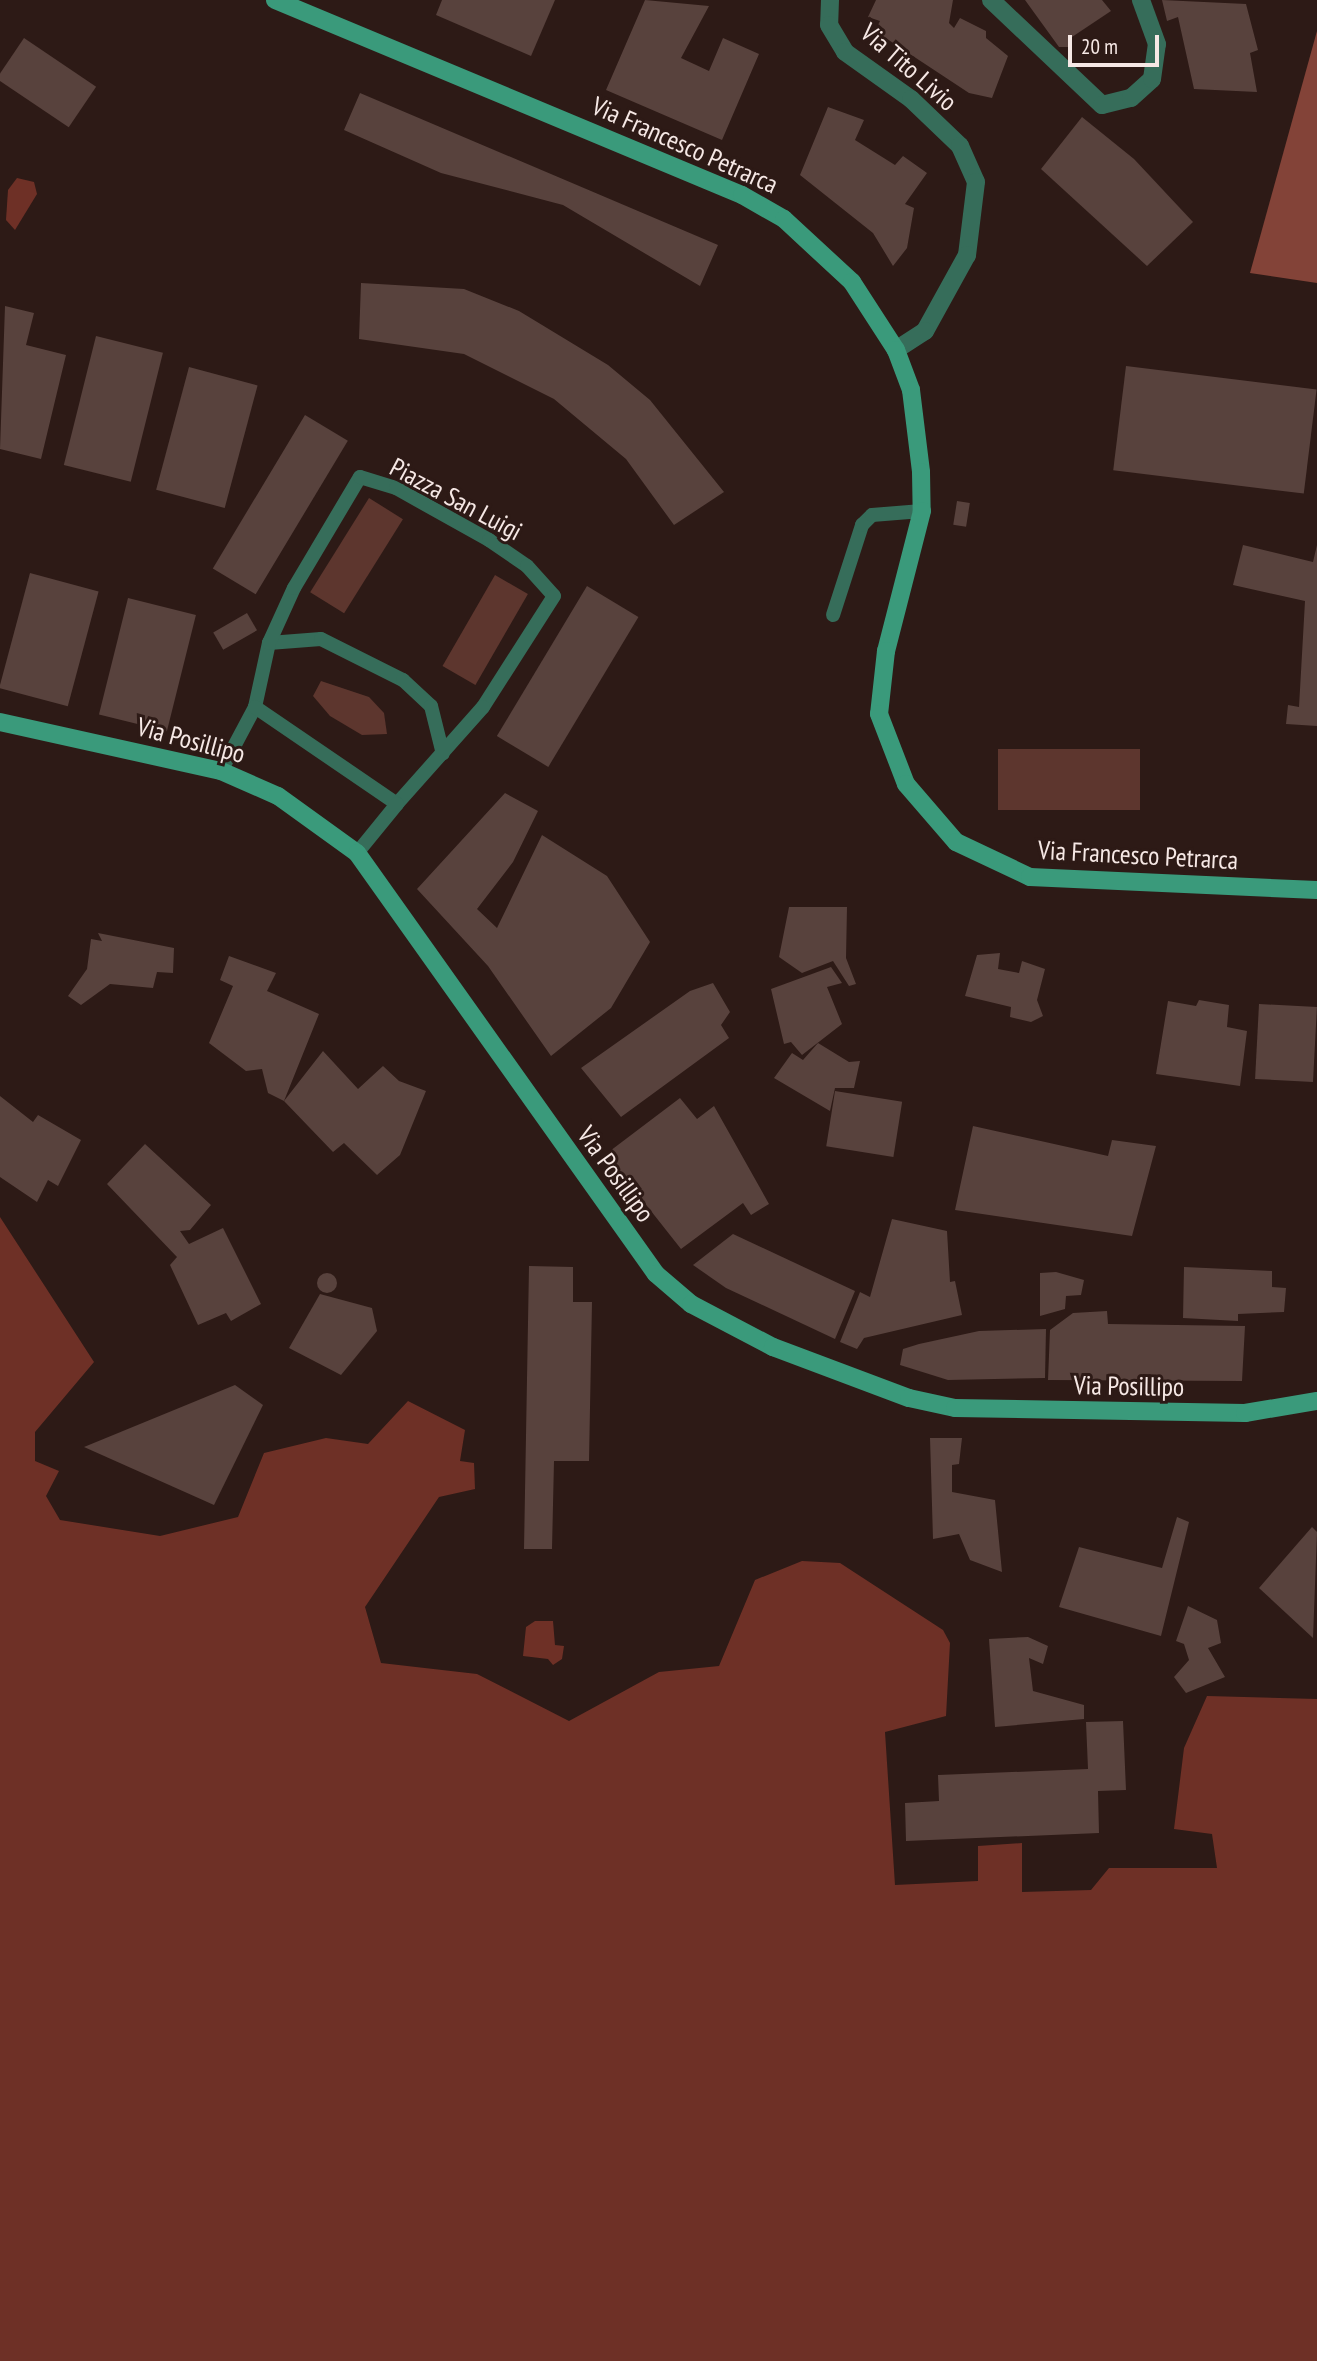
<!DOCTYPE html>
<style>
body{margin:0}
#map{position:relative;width:1317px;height:2361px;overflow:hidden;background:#2d1a16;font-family:"PT Sans Narrow",sans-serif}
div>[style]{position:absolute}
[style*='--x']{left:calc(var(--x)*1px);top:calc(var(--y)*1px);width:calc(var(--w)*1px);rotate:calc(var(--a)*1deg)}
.green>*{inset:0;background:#5d362e;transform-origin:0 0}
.forest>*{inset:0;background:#834338}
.water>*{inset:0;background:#6e3026}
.building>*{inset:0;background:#58423d;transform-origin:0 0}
.round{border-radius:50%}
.lane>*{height:14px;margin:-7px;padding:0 7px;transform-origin:7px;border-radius:7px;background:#366d5a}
.street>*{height:18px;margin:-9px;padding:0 9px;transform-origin:9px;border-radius:9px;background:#366d5a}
.secondary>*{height:18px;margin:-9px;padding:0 9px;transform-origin:9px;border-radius:9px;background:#3a9a7b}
span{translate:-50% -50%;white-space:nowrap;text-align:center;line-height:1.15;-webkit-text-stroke:6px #2d1a16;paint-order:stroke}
.street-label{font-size:26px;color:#f6e8e5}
.scale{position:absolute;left:1068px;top:35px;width:91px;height:32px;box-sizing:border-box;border:4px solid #f6e8e5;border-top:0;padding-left:9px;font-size:21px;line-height:24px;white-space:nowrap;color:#f6e8e5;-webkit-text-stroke:5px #2d1a16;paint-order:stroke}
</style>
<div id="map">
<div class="green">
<i style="left:369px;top:498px;width:40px;height:111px;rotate:32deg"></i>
<i style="left:495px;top:575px;width:38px;height:105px;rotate:30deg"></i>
<i style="clip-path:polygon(321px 681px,369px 697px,384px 713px,387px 734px,362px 735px,330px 716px,313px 696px)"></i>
<i style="left:998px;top:749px;width:142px;height:61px"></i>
</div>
<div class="forest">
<i style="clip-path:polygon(1317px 31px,1317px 283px,1250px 273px)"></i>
</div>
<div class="water">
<i style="clip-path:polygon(17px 178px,34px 182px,37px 194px,15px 230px,6px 220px,8px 190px)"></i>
<i style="clip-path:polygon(0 1217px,94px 1362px,35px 1432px,35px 1461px,59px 1471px,46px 1496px,60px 1520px,160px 1536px,238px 1517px,264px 1453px,326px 1438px,368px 1444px,408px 1401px,465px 1430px,460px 1461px,474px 1463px,475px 1489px,439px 1497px,365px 1607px,381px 1663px,477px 1674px,569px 1721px,659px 1672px,719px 1666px,755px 1580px,802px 1561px,840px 1563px,943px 1630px,950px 1643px,946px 1716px,885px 1732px,895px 1885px,978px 1881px,978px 1846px,1022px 1843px,1022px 1892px,1091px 1890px,1109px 1868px,1217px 1868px,1212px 1834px,1174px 1829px,1184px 1748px,1207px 1696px,1317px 1699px,1317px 2361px,0 2361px)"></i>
<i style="clip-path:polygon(535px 1621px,553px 1621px,555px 1645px,564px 1646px,562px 1659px,553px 1665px,548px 1659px,523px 1656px,526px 1627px)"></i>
</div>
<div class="building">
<i style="clip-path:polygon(442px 0,555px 0,531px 56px,436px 15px)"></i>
<i style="clip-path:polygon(645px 0,709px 6px,681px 58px,709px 71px,723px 38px,759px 54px,722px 140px,606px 90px)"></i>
<i style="clip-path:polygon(876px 0,953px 0,949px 23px,954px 28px,960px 18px,986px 31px,986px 38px,1008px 56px,992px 98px,969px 93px,875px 31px,880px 21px,868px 17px)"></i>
<i style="clip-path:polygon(1025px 0,1102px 0,1111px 11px,1072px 37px,1072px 47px,1059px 47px)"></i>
<i style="clip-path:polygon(1162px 0,1246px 4px,1258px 50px,1250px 53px,1257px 92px,1194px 89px,1178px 17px,1167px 21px)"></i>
<i style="left:24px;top:38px;width:87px;height:49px;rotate:34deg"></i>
<i style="clip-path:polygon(360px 93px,718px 245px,700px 286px,563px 205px,441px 173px,344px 130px)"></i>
<i style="clip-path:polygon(828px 107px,864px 120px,855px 140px,895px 165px,903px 156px,927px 173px,905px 204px,914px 208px,907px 248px,893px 266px,873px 233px,800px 175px)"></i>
<i style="clip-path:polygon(1082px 117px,1134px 159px,1193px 222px,1147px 266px,1041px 169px)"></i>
<i style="clip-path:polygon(361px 283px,464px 289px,519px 311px,608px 365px,650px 400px,724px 492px,674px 525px,626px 459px,554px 399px,464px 354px,359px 339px)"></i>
<i style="clip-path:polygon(5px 306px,34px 313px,26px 345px,66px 355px,41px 459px,0 449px)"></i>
<i style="left:96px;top:336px;width:69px;height:133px;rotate:14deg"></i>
<i style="left:1126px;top:366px;width:192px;height:105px;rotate:7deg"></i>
<i style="left:189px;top:367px;width:71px;height:127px;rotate:15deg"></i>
<i style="left:305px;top:415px;width:50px;height:179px;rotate:31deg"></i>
<i style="left:957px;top:501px;width:13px;height:24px;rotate:9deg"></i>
<i style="clip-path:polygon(1243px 545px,1313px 562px,1317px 545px,1317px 726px,1286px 724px,1288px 705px,1299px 707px,1305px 601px,1233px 585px)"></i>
<i style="left:30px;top:573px;width:71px;height:119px;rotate:15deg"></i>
<i style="left:587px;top:586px;width:60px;height:175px;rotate:31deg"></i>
<i style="left:128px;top:598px;width:70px;height:120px;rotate:14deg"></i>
<i style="left:247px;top:613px;width:20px;height:39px;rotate:60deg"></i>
<i style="clip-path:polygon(505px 793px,538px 811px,513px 862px,477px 909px,497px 928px,542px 835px,607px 876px,650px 942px,611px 1008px,551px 1056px,488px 966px,417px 889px)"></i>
<i style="clip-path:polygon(789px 907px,847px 907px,846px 958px,856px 984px,849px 986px,833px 961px,802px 973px,779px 957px)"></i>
<i style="clip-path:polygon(98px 933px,174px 948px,173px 973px,157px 972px,153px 988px,110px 984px,81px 1005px,68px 996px,87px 969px,91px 939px,102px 941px)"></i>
<i style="clip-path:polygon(1000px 953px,998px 969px,1019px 973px,1022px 961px,1045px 969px,1037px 1000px,1043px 1016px,1031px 1022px,1010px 1017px,1011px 1007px,965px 996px,977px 955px)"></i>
<i style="clip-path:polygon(229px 956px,276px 973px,267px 991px,319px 1014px,284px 1101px,268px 1093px,262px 1069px,246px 1071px,209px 1043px,233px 986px,220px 980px)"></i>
<i style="clip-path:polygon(831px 967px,842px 983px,827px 987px,842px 1024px,802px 1055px,791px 1042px,784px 1044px,771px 989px)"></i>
<i style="clip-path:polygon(713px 983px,730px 1012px,721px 1025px,729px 1038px,621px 1117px,581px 1068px,690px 991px)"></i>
<i style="clip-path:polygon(1199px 1000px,1229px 1005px,1227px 1027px,1247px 1031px,1240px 1086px,1156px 1074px,1168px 1001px,1196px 1006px)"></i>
<i style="left:1259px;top:1004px;width:58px;height:75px;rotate:3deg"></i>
<i style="clip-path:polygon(818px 1043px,849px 1062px,860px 1061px,854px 1088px,835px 1088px,830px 1111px,774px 1078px,792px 1053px,803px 1060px)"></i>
<i style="clip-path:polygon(323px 1051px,358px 1089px,383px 1066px,399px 1081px,426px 1091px,400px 1155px,377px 1175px,344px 1143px,333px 1152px,284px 1101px)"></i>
<i style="left:835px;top:1091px;width:68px;height:56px;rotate:9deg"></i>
<i style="clip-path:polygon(0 1096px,33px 1122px,38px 1115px,81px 1140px,58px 1186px,48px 1180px,37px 1202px,0 1177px)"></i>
<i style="clip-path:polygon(680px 1098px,697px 1119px,714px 1106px,769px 1204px,751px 1215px,743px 1203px,681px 1249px,606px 1154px)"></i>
<i style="clip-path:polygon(973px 1126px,1108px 1156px,1112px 1140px,1156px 1146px,1132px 1236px,955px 1210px)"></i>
<i style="clip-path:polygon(145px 1144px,211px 1205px,190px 1230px,180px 1231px,189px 1244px,223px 1228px,261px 1304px,231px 1321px,226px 1313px,198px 1325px,170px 1265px,177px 1257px,107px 1184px)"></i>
<i style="clip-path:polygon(892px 1219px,947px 1231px,950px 1282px,955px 1281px,962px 1315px,864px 1338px,857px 1349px,840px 1342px,860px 1292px,870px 1297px)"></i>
<i style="clip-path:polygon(733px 1234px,855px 1291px,835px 1339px,726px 1288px,693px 1265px)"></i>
<i style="clip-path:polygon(529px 1266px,573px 1267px,573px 1302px,592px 1302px,589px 1461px,554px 1461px,552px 1549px,524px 1549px)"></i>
<i style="clip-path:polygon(1184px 1267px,1272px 1271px,1272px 1287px,1286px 1288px,1284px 1312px,1238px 1314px,1238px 1321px,1183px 1318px)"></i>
<i style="clip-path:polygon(1056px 1272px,1084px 1280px,1081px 1295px,1066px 1296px,1065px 1309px,1040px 1316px,1040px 1273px)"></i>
<i class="round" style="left:317px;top:1273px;width:20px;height:20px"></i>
<i style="clip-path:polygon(320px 1294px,372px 1308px,377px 1331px,341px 1375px,289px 1348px)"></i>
<i style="clip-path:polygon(1107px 1311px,1108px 1324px,1245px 1326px,1242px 1381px,1048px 1380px,1050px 1330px,1073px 1313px)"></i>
<i style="clip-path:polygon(1046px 1329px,1045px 1378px,948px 1380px,900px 1365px,903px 1349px,919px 1344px,979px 1331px)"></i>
<i style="clip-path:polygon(235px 1385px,263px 1405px,214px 1505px,84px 1447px)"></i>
<i style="clip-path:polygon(930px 1438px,962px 1438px,959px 1464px,952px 1465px,952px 1492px,995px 1500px,1002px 1572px,970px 1560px,959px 1534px,933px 1539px)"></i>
<i style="clip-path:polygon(1177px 1517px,1189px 1522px,1161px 1636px,1059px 1607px,1079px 1547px,1162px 1568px)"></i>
<i style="clip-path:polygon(1312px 1527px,1317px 1532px,1313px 1638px,1259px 1588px)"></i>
<i style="clip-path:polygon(1188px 1606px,1217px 1620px,1221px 1643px,1208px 1648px,1225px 1677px,1186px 1693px,1174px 1677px,1189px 1660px,1184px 1644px,1176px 1641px)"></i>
<i style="clip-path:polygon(1028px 1637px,1048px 1646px,1043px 1664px,1029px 1658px,1033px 1691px,1084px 1705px,1084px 1719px,995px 1727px,989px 1639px)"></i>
<i style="clip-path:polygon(1123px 1721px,1126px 1790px,1098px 1791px,1099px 1833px,906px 1841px,905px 1803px,939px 1801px,938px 1775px,1088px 1769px,1086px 1722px)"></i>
</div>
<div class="lane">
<i style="--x:833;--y:615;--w:95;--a:-72.1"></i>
<i style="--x:862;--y:525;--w:14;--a:-45"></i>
<i style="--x:872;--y:515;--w:50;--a:-4.6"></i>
<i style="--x:269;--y:643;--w:52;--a:-4.4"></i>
<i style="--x:321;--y:639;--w:92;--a:26.6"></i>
<i style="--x:403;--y:680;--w:38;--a:43"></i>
<i style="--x:431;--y:706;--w:49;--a:76"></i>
<i style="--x:255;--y:707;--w:66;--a:-77.7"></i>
<i style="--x:269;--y:643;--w:60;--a:-65.6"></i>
<i style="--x:294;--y:588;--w:129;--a:-59.3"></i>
<i style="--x:360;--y:477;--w:38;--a:17"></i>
<i style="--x:396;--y:488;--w:107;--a:29.2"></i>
<i style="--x:489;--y:540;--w:46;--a:34.4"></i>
<i style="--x:527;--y:566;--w:40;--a:48"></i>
<i style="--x:554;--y:596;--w:132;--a:122.6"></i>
<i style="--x:483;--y:707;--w:130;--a:131.6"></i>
<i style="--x:221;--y:771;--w:72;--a:-62"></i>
<i style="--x:255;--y:707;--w:172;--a:34.3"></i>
<i style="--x:397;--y:804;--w:63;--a:129.2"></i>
</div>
<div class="street">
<i style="--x:830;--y:0;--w:25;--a:92"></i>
<i style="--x:829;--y:25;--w:31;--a:59"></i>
<i style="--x:845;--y:52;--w:81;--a:35.5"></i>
<i style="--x:911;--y:99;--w:68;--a:43.8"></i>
<i style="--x:960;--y:146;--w:39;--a:66"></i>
<i style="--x:976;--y:182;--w:74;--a:97"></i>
<i style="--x:967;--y:255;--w:87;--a:118.9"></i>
<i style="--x:925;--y:331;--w:35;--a:147"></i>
<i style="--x:991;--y:0;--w:153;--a:43.4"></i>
<i style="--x:1102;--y:105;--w:30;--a:-14"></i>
<i style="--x:1131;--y:98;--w:28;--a:-42"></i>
<i style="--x:1152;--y:79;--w:35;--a:-82"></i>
<i style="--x:1157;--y:44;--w:47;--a:-110"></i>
</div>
<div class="secondary">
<i style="--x:275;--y:0;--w:506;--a:22.66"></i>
<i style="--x:742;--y:195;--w:48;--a:29.7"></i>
<i style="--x:784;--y:219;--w:93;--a:42.8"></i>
<i style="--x:852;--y:282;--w:81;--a:57.1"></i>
<i style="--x:896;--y:350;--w:43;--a:69.4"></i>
<i style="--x:911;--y:390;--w:83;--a:83"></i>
<i style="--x:921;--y:472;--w:39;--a:89"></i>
<i style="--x:922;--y:511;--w:145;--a:104.4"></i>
<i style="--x:886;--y:651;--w:63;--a:96.3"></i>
<i style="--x:879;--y:714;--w:75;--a:68.9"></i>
<i style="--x:906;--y:784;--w:77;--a:49.2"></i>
<i style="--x:956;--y:842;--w:82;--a:25.3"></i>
<i style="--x:1030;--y:877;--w:287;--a:2.6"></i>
<i style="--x:0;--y:722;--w:226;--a:12.5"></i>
<i style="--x:221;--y:771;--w:62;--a:23.7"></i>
<i style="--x:278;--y:796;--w:97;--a:35.8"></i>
<i style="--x:357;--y:853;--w:516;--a:54.62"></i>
<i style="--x:656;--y:1274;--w:46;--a:40.6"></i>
<i style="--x:691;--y:1304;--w:93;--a:27.7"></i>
<i style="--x:773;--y:1347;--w:145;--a:20.6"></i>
<i style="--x:909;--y:1398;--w:47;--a:12.3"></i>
<i style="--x:955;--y:1408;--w:290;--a:1"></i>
<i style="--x:1245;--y:1413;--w:73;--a:-9.5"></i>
</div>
<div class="street-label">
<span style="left:909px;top:67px;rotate:41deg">Via Tito Livio</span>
<span style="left:685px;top:145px;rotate:24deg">Via Francesco Petrarca</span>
<span style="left:456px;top:499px;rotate:28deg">Piazza San Luigi</span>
<span style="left:191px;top:740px;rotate:15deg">Via Posillipo</span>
<span style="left:1138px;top:855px;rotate:3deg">Via Francesco Petrarca</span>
<span style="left:616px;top:1174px;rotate:54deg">Via Posillipo</span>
<span style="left:1129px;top:1386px;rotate:1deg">Via Posillipo</span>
</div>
<div class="scale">20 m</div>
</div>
